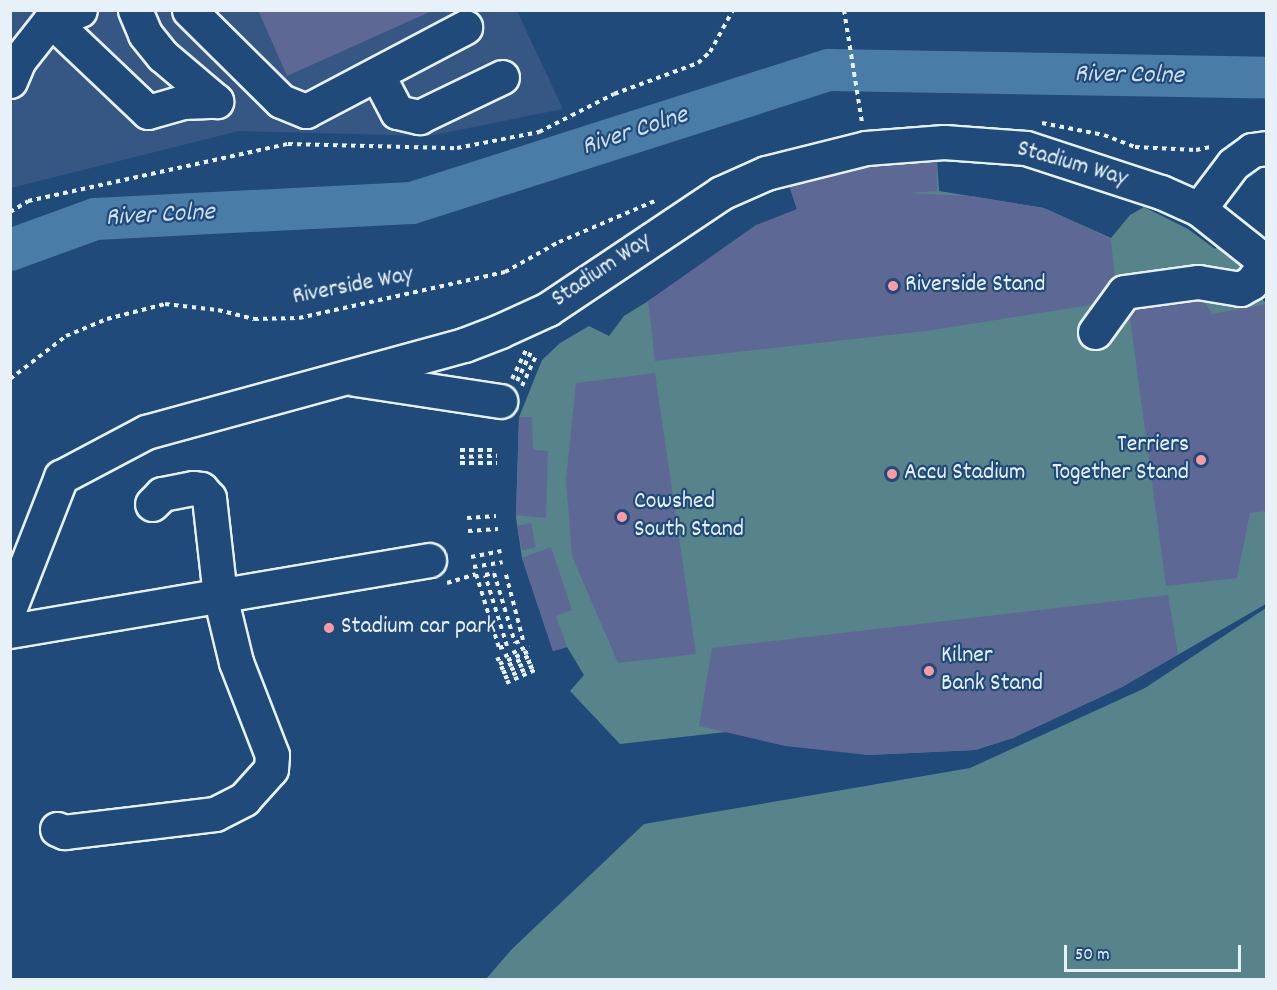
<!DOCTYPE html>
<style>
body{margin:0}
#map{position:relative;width:1277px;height:990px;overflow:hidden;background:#1f4a7a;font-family:Dekko,sans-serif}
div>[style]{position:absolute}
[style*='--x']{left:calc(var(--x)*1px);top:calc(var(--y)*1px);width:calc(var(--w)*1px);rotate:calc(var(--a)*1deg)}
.built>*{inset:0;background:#365684}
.green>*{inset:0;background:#57838b}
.river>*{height:42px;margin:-21px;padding:0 21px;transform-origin:21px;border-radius:21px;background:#497ca6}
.building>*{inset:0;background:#5d6994;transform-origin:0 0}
.path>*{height:4px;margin-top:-2px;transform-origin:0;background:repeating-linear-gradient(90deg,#e8f1f8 0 4.5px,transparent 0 9px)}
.roads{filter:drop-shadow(2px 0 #e8f1f8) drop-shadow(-2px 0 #e8f1f8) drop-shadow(0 2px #e8f1f8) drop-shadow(0 -2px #e8f1f8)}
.minor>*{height:33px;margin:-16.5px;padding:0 16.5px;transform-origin:16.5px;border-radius:16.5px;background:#1f4a7a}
.dots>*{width:16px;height:16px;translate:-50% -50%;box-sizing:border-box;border:3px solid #1f4a7a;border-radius:50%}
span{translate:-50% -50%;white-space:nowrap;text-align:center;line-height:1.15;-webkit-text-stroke:4.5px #1f4a7a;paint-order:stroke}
.street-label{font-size:24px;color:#e8f1f8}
.poi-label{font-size:24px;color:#e8f1f8}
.left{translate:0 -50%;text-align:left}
.right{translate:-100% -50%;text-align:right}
.water-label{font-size:26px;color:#d0dfec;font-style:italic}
.frame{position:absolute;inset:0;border:12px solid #e8f1f8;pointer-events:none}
.scale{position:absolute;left:1064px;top:945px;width:177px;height:27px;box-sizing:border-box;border:3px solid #e8f1f8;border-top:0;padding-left:8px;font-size:18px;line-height:21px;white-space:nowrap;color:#e8f1f8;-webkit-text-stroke:4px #1f4a7a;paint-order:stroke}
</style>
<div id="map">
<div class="built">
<i style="clip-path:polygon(11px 11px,517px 11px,563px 109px,429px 136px,239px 131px,11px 188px)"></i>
</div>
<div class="green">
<i style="clip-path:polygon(937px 158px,939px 191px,1044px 208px,1111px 238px,1130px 215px,1144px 207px,1188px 229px,1215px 249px,1219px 245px,1243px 264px,1239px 274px,1266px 303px,1266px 604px,1122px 687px,1013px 738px,975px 750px,868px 755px,735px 731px,620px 744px,570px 691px,584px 675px,567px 647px,553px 651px,522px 558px,516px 518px,519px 417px,542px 360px,560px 343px,589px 326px,609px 336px,624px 316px,797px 209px,788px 182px)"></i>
<i style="clip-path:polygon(1266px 608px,1266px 979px,486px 979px,512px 949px,644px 824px,970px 768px,1145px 688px)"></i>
</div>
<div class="river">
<i style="--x:10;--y:250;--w:90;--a:-20"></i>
<i style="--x:95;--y:219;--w:317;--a:-2.9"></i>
<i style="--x:412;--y:203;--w:438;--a:-17.7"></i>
<i style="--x:829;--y:70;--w:437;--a:1"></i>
</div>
<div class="building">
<i style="clip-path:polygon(258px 10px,434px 10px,287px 76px)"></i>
<i style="clip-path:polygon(937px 158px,937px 191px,907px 193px,971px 196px,1044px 208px,1111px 239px,1117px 301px,926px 331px,655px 361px,648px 301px,756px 225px,797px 209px,788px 182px,833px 167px)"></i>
<i style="clip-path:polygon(1196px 286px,1212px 314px,1266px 304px,1266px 511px,1250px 513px,1237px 578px,1166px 586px,1127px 296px)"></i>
<i style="clip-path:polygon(655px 373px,696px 654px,618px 663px,572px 556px,566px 479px,576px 383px)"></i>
<i style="clip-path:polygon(519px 417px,532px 417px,533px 450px,548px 451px,546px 518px,516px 515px)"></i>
<i style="left:531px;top:523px;width:25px;height:14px;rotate:79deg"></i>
<i style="clip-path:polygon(551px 547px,572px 610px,556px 616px,567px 647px,553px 651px,522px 558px)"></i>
<i style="clip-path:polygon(1168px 595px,1178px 654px,1122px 687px,1013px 738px,975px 750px,868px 755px,785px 746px,699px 726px,712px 648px)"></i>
</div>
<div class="path">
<i style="--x:844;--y:10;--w:113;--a:80.9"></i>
<i style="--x:1042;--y:123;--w:63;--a:11"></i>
<i style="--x:1104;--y:135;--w:33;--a:21"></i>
<i style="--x:1135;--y:147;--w:61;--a:2.8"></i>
<i style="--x:1196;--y:150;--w:14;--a:-12"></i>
<i style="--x:10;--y:212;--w:21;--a:-31"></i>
<i style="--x:28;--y:201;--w:266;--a:-12.4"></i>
<i style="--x:288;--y:144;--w:169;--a:1.4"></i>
<i style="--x:457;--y:148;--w:84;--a:-11"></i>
<i style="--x:539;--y:132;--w:84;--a:-26.9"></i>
<i style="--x:614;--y:94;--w:90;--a:-20.3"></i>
<i style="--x:698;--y:63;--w:16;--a:-43"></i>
<i style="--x:710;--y:52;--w:48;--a:-61.3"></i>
<i style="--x:10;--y:379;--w:71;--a:-37.5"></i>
<i style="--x:66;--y:336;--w:44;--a:-22.5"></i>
<i style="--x:107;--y:319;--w:60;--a:-14.5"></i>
<i style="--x:165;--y:304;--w:53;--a:6.5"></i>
<i style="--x:218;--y:310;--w:37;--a:14"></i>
<i style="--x:254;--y:319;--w:45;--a:-1.3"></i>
<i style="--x:299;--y:318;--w:211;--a:-12.6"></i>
<i style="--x:505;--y:272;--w:62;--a:-29.1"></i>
<i style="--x:559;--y:242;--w:107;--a:-23.2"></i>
<i style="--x:512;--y:379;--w:32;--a:-64"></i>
<i style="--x:517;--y:381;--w:32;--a:-64"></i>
<i style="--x:522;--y:386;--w:35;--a:-65"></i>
<i style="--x:460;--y:450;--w:36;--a:0"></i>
<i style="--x:460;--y:457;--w:37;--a:-2"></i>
<i style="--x:460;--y:463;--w:37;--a:0"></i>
<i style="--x:467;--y:518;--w:29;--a:-4"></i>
<i style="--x:468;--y:531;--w:30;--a:-4"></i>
<i style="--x:471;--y:557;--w:31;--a:-11"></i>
<i style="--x:473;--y:567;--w:30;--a:-9"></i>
<i style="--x:447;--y:583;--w:30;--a:-17"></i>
<i style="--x:476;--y:574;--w:77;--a:72.7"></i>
<i style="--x:499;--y:648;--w:8;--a:-14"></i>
<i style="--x:507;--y:646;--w:74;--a:-107.2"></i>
<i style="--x:485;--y:575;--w:9;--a:-13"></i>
<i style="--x:494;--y:573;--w:73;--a:73.3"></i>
<i style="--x:515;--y:643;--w:9;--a:-21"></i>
<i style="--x:523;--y:640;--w:71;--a:-104.6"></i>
<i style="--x:496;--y:660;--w:36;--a:-23"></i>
<i style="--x:499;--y:664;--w:34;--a:-23"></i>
<i style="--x:500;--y:669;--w:35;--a:-24"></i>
<i style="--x:502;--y:673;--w:35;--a:-22"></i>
<i style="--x:504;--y:678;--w:35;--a:-22"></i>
<i style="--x:506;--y:683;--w:35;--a:-24"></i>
</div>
<div class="roads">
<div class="minor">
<i style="--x:135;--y:10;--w:26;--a:67"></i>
<i style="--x:145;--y:34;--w:28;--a:51"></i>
<i style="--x:163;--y:56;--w:70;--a:40.3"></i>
<i style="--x:189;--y:10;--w:129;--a:44.7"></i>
<i style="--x:281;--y:101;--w:27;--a:22"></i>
<i style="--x:306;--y:111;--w:180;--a:-27.8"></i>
<i style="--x:52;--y:21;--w:132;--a:43.5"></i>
<i style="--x:148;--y:112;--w:35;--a:-16"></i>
<i style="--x:182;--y:102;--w:34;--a:-2"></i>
<i style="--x:377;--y:74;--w:43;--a:62.2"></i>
<i style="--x:397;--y:112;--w:23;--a:13"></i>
<i style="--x:419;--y:117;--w:92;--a:-25.7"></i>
<i style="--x:10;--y:81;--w:23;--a:-67"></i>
<i style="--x:19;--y:60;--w:48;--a:-51.7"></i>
<i style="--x:49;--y:22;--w:33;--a:-21"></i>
<i style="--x:1199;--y:209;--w:56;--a:-52.9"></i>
<i style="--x:1233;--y:164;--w:24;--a:-36"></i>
<i style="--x:1252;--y:150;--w:14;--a:-8"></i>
<i style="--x:1095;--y:332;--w:49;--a:-54.1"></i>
<i style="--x:1124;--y:292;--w:75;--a:-7.7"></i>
<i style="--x:1198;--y:282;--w:43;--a:9.5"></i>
<i style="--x:1240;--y:289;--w:13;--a:-29"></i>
<i style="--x:1251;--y:283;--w:26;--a:-54"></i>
<i style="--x:355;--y:379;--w:147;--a:8.6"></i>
<i style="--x:10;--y:607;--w:140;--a:-68.6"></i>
<i style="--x:61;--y:477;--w:96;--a:-27.9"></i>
<i style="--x:146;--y:432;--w:330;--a:-15.3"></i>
<i style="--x:464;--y:345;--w:39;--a:-21"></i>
<i style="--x:500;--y:331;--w:53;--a:-24.6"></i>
<i style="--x:548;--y:309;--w:208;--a:-33.8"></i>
<i style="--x:721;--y:193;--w:49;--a:-24"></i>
<i style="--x:766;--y:173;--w:103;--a:-14"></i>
<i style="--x:866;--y:148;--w:78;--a:-4.4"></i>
<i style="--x:944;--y:142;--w:82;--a:4.2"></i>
<i style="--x:1026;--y:148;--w:142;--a:18.1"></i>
<i style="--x:1161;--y:192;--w:42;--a:24.1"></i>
<i style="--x:1199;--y:209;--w:74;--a:38.4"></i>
<i style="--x:1257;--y:255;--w:9;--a:13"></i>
<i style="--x:10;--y:631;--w:425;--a:-9.6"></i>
<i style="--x:57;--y:829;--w:8;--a:23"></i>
<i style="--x:64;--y:832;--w:152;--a:-6.8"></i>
<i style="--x:215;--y:814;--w:33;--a:-27"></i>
<i style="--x:244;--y:799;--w:40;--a:-48"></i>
<i style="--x:271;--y:769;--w:14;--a:-86"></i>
<i style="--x:272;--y:755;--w:100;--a:-111.2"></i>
<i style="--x:236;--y:662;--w:68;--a:-103.6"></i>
<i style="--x:220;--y:596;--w:99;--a:-96.4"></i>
<i style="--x:209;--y:498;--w:12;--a:-132"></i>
<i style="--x:201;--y:489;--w:8;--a:-173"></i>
<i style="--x:193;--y:488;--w:32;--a:169"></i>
<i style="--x:162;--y:494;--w:14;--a:135"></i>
</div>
</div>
<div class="dots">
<i style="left:893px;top:286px;background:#ff9aa2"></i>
<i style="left:1201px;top:460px;background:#ff9aa2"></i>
<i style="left:892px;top:474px;background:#ff9aa2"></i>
<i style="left:622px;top:517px;background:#ff9aa2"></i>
<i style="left:329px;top:628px;background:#ff9aa2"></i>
<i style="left:929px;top:671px;background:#ff9aa2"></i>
</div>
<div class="street-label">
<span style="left:1072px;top:165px;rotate:16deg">Stadium Way</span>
<span style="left:602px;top:271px;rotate:-34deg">Stadium Way</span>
<span style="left:353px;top:287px;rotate:-11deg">Riverside Way</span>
</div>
<div class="poi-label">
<span class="left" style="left:905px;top:286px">Riverside Stand</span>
<span class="right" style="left:1189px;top:460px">Terriers<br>Together Stand</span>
<span class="left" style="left:904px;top:474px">Accu Stadium</span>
<span class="left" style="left:634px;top:517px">Cowshed<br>South Stand</span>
<span class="left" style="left:341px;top:628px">Stadium car park</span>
<span class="left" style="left:941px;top:671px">Kilner<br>Bank Stand</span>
</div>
<div class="water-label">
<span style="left:1129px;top:76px;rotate:1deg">River Colne</span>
<span style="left:635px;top:132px;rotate:-18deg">River Colne</span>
<span style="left:160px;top:216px;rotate:-3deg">River Colne</span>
</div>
<div class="frame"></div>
<div class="scale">50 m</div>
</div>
